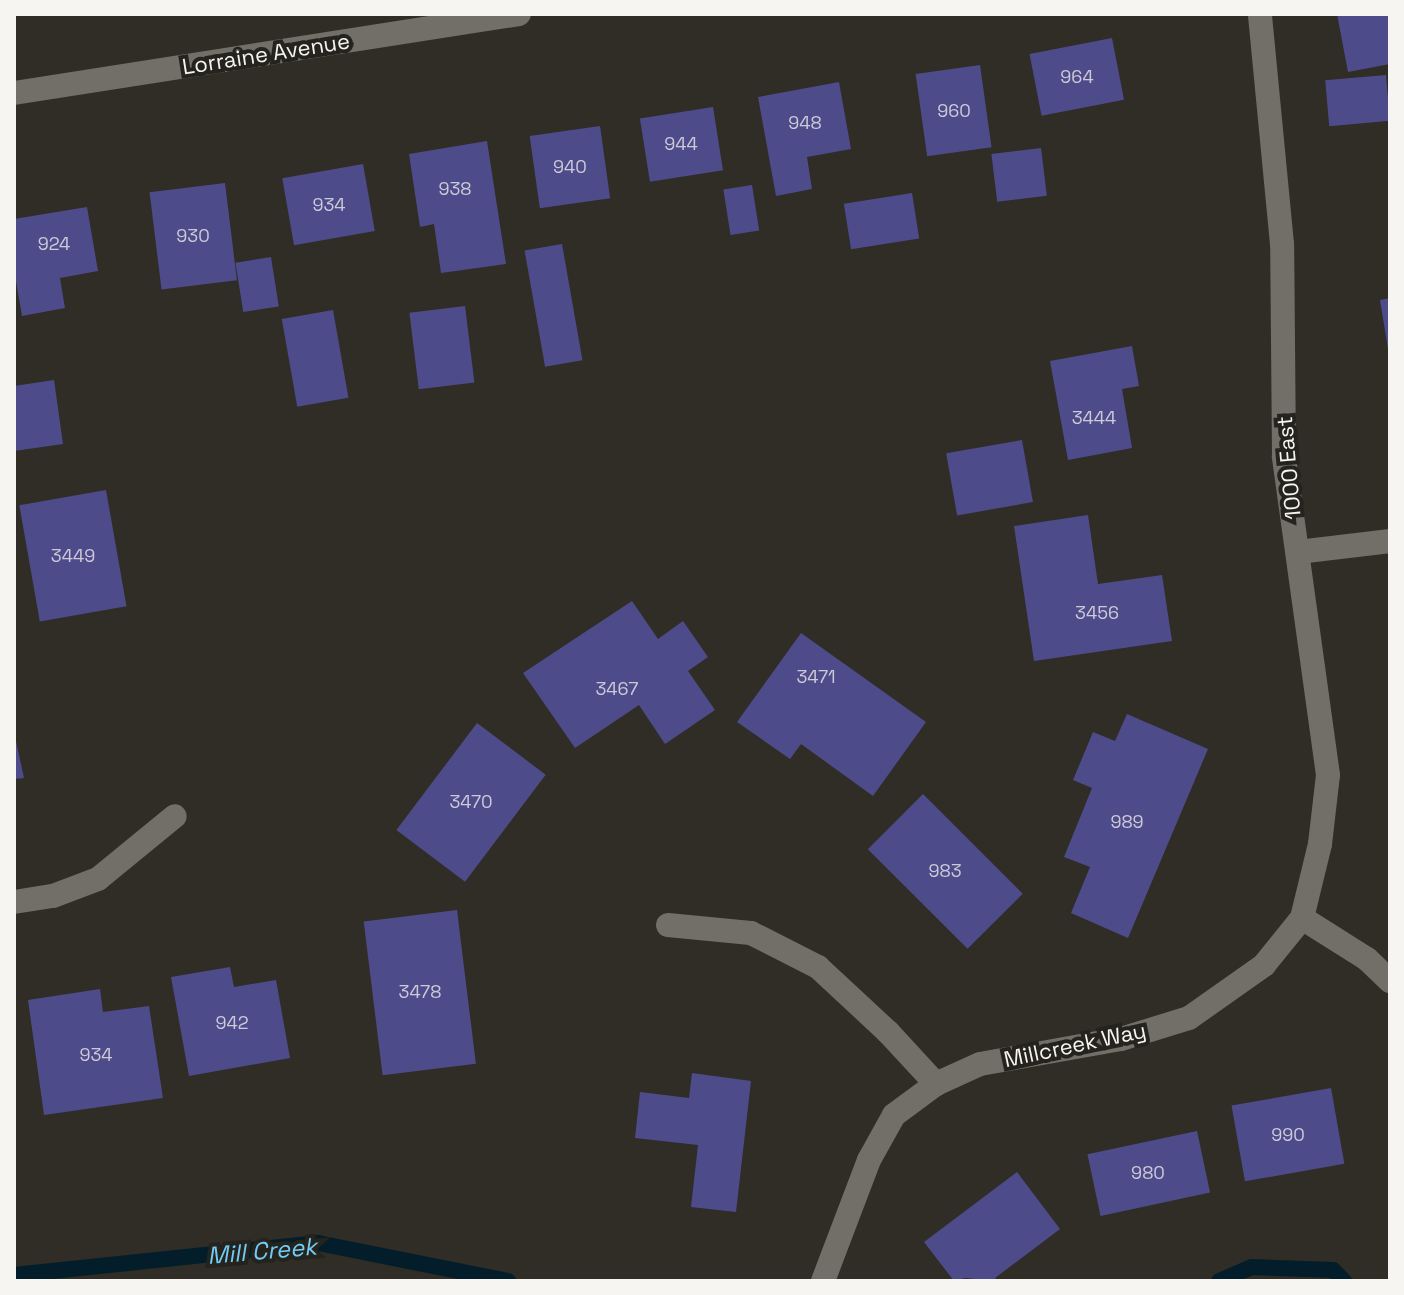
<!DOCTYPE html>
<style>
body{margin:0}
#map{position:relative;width:1404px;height:1295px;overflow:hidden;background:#2f2d26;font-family:"Space Grotesk",sans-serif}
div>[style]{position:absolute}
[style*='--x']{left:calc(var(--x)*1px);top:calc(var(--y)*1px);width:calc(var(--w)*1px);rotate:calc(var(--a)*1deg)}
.stream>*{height:16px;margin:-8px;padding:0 8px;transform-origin:8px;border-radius:8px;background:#031e2a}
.building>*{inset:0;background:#4e4b8a;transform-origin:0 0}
.street>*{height:24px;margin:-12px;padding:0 12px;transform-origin:12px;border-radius:12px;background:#716f67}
span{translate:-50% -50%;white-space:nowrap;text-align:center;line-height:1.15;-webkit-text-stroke:8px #25231d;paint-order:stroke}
.number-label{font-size:18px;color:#cccad7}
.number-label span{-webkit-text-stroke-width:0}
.street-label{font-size:22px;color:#f6f5f1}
.water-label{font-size:24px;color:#71ccf5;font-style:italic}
.frame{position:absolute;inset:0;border:16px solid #f6f5f1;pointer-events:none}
</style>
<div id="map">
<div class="stream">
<i style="--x:14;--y:1275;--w:306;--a:-6"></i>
<i style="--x:318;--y:1243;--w:194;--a:11.3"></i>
<i style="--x:1219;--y:1281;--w:36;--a:-23"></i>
<i style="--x:1252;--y:1267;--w:81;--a:2.1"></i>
<i style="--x:1333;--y:1270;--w:16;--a:45"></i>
</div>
<div class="building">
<i style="clip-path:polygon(1337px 14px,1390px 14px,1390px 64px,1348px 72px)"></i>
<i style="left:1112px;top:38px;width:63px;height:84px;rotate:79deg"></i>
<i style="left:980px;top:65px;width:83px;height:65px;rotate:82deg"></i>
<i style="left:1386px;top:75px;width:46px;height:61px;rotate:85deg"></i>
<i style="clip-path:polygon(839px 82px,851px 149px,807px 157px,812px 189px,776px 196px,758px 97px)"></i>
<i style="left:713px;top:107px;width:64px;height:74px;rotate:81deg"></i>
<i style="left:600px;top:126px;width:73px;height:71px;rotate:82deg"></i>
<i style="clip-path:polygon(487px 141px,506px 264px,441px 273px,434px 224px,420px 227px,409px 154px)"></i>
<i style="left:1041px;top:148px;width:48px;height:50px;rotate:83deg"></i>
<i style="left:363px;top:164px;width:68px;height:82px;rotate:80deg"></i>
<i style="left:225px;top:183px;width:98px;height:76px;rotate:83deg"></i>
<i style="left:752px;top:185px;width:46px;height:29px;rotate:81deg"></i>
<i style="left:912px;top:193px;width:46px;height:69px;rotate:81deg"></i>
<i style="clip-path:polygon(87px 207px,98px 271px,60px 278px,65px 308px,22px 316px,14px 270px,14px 219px)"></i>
<i style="left:562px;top:244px;width:118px;height:38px;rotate:80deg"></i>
<i style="left:271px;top:257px;width:50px;height:36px;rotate:81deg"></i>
<i style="clip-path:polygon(1390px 298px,1390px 349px,1388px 349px,1380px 300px)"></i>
<i style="left:465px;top:306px;width:77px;height:56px;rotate:83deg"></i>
<i style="left:333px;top:310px;width:89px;height:52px;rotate:80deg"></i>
<i style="clip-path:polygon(1132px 346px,1139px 386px,1122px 389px,1132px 448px,1068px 460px,1050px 361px)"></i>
<i style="clip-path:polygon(54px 380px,63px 444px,14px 451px,14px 386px)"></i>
<i style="left:1022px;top:440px;width:63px;height:77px;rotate:80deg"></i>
<i style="left:106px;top:490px;width:118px;height:88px;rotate:80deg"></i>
<i style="clip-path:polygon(1088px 515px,1098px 584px,1162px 575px,1172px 641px,1034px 661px,1014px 526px)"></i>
<i style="clip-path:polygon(632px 601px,658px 639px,683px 621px,708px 657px,688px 671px,715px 710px,665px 744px,639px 705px,575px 748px,523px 673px)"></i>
<i style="clip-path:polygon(801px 633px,926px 722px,873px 796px,801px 744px,790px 759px,737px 722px)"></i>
<i style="clip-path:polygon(1127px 714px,1208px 749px,1128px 938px,1071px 913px,1090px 867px,1064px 857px,1092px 788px,1073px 780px,1093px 732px,1115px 741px)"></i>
<i style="left:477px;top:723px;width:86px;height:134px;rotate:37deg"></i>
<i style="clip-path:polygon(14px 732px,24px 778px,14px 779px)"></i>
<i style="left:923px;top:794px;width:141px;height:78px;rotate:45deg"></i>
<i style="left:457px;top:910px;width:155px;height:94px;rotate:83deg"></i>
<i style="clip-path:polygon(230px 967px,234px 987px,276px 980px,290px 1058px,189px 1076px,171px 977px)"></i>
<i style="clip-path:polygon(100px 989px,103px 1012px,149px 1006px,163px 1098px,44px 1115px,28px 1000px)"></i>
<i style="clip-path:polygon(692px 1073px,751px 1081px,736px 1212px,691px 1207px,698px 1145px,635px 1138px,640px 1092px,689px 1098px)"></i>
<i style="left:1331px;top:1088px;width:77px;height:101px;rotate:80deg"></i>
<i style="left:1197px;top:1131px;width:63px;height:112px;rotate:78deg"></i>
<i style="clip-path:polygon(1017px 1172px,1060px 1229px,995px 1278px,998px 1281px,965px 1278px,954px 1281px,924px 1242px)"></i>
</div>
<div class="street">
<i style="--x:14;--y:93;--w:511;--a:-8.89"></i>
<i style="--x:1298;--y:552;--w:93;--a:-6.8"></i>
<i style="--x:14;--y:902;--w:39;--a:-9"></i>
<i style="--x:53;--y:896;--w:48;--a:-20.7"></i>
<i style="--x:98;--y:879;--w:99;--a:-39.3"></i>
<i style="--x:1302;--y:918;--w:77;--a:32.2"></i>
<i style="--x:1367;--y:959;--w:32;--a:44"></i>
<i style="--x:668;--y:925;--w:83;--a:5.5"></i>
<i style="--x:751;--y:933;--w:75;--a:26.9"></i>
<i style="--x:818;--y:967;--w:96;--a:42.9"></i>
<i style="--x:888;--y:1032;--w:71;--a:47.3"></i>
<i style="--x:823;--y:1281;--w:129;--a:-69.2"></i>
<i style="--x:869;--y:1160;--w:51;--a:-60.9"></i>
<i style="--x:894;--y:1115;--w:52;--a:-36.4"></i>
<i style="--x:936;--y:1084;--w:48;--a:-24.4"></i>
<i style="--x:980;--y:1064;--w:143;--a:-10.1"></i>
<i style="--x:1121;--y:1039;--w:71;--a:-17.2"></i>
<i style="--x:1189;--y:1018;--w:92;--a:-35.2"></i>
<i style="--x:1264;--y:965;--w:60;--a:-51"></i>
<i style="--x:1302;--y:918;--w:76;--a:-76.3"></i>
<i style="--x:1320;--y:844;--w:69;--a:-83.4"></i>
<i style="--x:1328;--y:775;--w:322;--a:-97.9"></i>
<i style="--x:1284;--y:456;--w:212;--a:-90.5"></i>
<i style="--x:1282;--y:244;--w:231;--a:-95.5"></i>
</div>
<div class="number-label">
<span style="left:1077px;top:77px">964</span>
<span style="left:954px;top:111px">960</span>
<span style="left:805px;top:123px">948</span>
<span style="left:681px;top:144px">944</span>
<span style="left:570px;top:167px">940</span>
<span style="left:455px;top:189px">938</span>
<span style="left:329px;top:205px">934</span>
<span style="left:193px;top:236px">930</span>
<span style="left:54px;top:244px">924</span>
<span style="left:1094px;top:418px">3444</span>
<span style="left:73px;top:556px">3449</span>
<span style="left:1097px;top:613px">3456</span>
<span style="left:816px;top:677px">3471</span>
<span style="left:617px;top:689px">3467</span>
<span style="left:471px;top:802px">3470</span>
<span style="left:1127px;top:822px">989</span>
<span style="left:945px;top:871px">983</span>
<span style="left:420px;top:992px">3478</span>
<span style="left:232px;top:1023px">942</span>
<span style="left:96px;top:1055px">934</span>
<span style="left:1288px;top:1135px">990</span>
<span style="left:1148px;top:1173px">980</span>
</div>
<div class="street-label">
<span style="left:266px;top:54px;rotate:-9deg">Lorraine Avenue</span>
<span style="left:1289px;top:468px;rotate:-95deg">1000 East</span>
<span style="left:1075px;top:1045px;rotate:-12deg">Millcreek Way</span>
</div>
<div class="water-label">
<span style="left:262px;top:1251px;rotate:-5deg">Mill Creek</span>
</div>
<div class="frame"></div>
</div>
